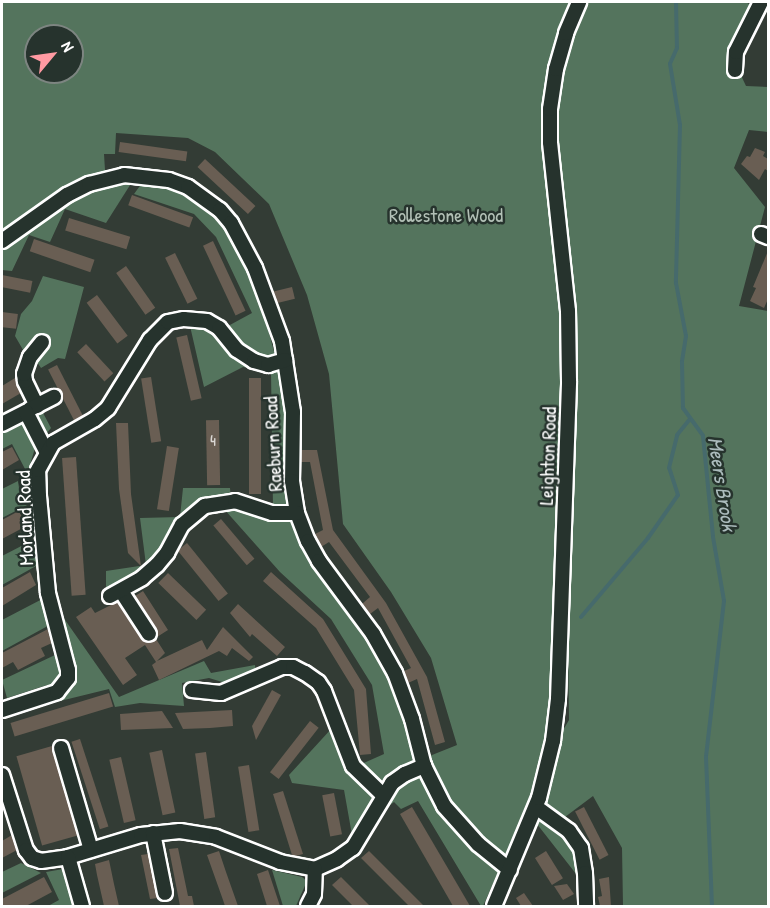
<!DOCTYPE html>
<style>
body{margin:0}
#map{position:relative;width:770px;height:908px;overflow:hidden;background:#333c35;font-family:"Patrick Hand",sans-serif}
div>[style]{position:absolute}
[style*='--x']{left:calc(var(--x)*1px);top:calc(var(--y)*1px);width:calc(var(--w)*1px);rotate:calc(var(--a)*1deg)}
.green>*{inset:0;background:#54745d}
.stream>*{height:4px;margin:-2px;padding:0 2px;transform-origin:2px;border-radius:2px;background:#466a6c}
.building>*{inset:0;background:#695e53;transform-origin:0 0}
.roads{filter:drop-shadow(2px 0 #fff) drop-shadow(-2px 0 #fff) drop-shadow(0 2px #fff) drop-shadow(0 -2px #fff)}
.minor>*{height:14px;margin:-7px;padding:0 7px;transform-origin:7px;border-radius:7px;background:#26332d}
span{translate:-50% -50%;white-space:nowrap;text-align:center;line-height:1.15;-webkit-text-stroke:5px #26332d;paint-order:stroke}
.number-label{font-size:16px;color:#dad7d4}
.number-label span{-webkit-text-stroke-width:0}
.park-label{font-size:20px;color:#b2c0b6}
.street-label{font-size:20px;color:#fff}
.water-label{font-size:21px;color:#acbcbd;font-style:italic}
.frame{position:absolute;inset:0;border:3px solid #fff;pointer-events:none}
.north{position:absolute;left:24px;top:24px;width:60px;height:60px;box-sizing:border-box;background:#26332d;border:2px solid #7d8581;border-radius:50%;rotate:61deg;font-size:16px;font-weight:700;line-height:24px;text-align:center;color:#fff}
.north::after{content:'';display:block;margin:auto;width:21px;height:27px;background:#ff9aa2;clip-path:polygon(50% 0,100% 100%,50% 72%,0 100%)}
</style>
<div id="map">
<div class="green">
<i style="clip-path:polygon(evenodd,2px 2px,746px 2px,752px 6px,731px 54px,746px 86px,768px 87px,768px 132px,749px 130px,734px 168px,765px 207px,739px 306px,768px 311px,768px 906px,623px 906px,622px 848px,593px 796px,561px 820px,577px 851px,580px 879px,526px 810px,483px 906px,481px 906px,418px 801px,401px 809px,394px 802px,352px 835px,344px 790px,292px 783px,289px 775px,332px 728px,348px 770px,384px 754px,372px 685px,331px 619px,280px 572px,224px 509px,182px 525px,148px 577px,106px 594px,106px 571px,146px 565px,140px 518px,180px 517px,183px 488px,230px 488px,232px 510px,249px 513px,273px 508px,271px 372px,243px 367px,204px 387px,190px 326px,228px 326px,252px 313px,216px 237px,194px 214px,134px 194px,142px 183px,162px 185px,196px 199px,212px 211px,236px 241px,256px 284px,280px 374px,286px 423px,284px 472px,294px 527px,319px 570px,364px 628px,392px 678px,422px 759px,457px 745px,431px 658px,391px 592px,343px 524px,329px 374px,307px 295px,269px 204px,215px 152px,188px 138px,116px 133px,115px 154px,104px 154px,105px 170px,132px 182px,106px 223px,65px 209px,50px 242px,29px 235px,12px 271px,2px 270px,2px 2px,36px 36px,72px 36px,72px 72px,36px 72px,36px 36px,2px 2px,563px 400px,575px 408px,568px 631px,569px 720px,534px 779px,549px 730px,563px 400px)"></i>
<i style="clip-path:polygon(43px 276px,84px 287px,65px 359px,58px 358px,41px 368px,37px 362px,26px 355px,15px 336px,21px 314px,32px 301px)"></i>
<i style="clip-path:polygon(42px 411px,51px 428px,35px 448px,29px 468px,25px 469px,12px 444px,2px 449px,2px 432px)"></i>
<i style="clip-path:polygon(18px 481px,20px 495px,30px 495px,31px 503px,2px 518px,2px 489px)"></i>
<i style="clip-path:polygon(33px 540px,63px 617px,119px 697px,204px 661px,211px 673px,255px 665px,256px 675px,232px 685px,209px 678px,182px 683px,184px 706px,140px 703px,115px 707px,109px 689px,56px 702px,47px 685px,7px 698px,2px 680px,72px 647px,55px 622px,2px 651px,2px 620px,48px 596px,36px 566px,2px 585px,2px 556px)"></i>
<i style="clip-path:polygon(21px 863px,41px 873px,2px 893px,2px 872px)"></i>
<i style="clip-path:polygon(63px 869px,74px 906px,48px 906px,59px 900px,46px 872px)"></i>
<i style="clip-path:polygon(272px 870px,302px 877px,307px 881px,296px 906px,283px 906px)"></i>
</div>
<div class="stream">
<i style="--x:676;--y:2;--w:46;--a:88.8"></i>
<i style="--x:677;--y:48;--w:17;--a:114"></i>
<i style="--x:670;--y:64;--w:62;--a:80.7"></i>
<i style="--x:680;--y:125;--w:158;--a:91.5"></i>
<i style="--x:676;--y:283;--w:54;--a:79.3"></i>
<i style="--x:686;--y:336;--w:26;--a:99"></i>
<i style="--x:682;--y:362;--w:46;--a:88.8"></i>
<i style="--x:683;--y:408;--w:34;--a:54"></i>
<i style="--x:703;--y:436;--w:101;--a:84.3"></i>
<i style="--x:713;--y:537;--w:65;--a:80.2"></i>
<i style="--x:724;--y:601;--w:157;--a:96.6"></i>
<i style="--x:706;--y:757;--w:149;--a:87.7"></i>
<i style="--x:581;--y:617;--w:104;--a:-49.7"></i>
<i style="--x:648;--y:538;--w:52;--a:-55.1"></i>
<i style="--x:678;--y:495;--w:28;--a:-108"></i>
<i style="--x:669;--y:468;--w:34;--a:-76"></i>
<i style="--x:677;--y:435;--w:19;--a:-51"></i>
</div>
<div class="building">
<i style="left:120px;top:142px;width:68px;height:10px;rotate:8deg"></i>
<i style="clip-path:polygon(755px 148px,765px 152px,763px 156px,768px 159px,768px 171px,765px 169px,759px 180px,741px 164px,747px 156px,750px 157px)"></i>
<i style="left:205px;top:159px;width:69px;height:11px;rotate:43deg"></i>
<i style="left:132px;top:195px;width:65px;height:11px;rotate:20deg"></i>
<i style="left:69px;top:218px;width:64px;height:13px;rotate:17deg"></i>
<i style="left:34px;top:239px;width:64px;height:13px;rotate:19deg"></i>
<i style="left:213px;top:241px;width:77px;height:11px;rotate:65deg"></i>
<i style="clip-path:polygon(768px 251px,768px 299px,764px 308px,750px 301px,756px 288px,753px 287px)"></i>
<i style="left:175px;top:253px;width:51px;height:11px;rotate:64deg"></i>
<i style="left:126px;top:266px;width:51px;height:12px;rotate:55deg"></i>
<i style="left:2px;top:275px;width:31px;height:12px;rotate:11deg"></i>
<i style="left:292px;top:287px;width:12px;height:19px;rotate:76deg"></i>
<i style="left:97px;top:295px;width:51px;height:13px;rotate:53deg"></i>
<i style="left:2px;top:312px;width:16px;height:15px;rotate:7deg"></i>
<i style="left:187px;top:335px;width:65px;height:11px;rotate:77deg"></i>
<i style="left:86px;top:344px;width:40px;height:12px;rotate:47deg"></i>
<i style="left:57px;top:365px;width:57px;height:10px;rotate:63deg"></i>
<i style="left:151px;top:377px;width:65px;height:10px;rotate:81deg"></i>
<i style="clip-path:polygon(15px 378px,21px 393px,2px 404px,2px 386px)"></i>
<i style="left:249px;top:378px;width:12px;height:116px"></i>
<i style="left:219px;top:420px;width:65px;height:13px;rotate:89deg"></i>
<i style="clip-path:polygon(116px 423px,128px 423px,131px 494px,141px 566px,128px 553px,119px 489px)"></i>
<i style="left:167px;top:446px;width:12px;height:64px;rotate:9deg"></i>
<i style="clip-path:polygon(12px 447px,19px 460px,2px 470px,2px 452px)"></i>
<i style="clip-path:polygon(301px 450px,317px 450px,333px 530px,386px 603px,427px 677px,445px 742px,435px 745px,417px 679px,408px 683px,404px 671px,411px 668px,378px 608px,370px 614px,362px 604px,370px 597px,329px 542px,321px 547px,316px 537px,315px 534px,323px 530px,310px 462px,301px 462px)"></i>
<i style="left:76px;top:457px;width:138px;height:14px;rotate:86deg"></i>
<i style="clip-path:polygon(28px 506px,32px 523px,2px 539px,2px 520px)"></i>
<i style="left:221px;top:519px;width:52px;height:10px;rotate:50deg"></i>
<i style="left:187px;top:543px;width:65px;height:12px;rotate:51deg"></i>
<i style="clip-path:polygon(30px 572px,36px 585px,2px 606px,2px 588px)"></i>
<i style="clip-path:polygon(271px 572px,323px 619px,366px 689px,371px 754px,360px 755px,354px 690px,316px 628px,263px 581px)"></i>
<i style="left:168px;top:573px;width:53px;height:14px;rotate:44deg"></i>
<i style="clip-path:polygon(143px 591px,168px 630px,157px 637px,157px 629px,135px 596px)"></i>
<i style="clip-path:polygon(117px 602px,142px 639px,149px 643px,156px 639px,165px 653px,157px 661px,202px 640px,207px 650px,223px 627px,253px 657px,249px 661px,232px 648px,227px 656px,219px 651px,159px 680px,152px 665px,156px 662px,145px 645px,125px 658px,137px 675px,123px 685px,76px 617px,91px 607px,95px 613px)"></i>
<i style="clip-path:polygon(238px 604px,285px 647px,277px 656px,252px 634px,250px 637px,230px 613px)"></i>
<i style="clip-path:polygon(48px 629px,52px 643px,41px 648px,45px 656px,18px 670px,13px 662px,2px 668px,2px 653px)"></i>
<i style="clip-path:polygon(272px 690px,281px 695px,256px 740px,252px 726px)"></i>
<i style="left:109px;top:693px;width:14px;height:103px;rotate:73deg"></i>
<i style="clip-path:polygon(232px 710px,233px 726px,210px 728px,183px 729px,175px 713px)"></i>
<i style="clip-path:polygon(162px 711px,173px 728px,121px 730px,120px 714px)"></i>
<i style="left:310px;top:721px;width:11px;height:65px;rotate:38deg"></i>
<i style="left:80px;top:739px;width:92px;height:9px;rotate:72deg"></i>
<i style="left:52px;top:746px;width:93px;height:37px;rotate:74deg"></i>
<i style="left:162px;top:750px;width:64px;height:13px;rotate:78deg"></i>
<i style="left:206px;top:752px;width:66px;height:11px;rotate:82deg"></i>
<i style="left:121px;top:757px;width:65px;height:12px;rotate:77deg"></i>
<i style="left:249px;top:765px;width:66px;height:11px;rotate:81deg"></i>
<i style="clip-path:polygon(283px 791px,303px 854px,296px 856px,292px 855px,273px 794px)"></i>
<i style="left:334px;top:793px;width:42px;height:12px;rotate:79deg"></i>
<i style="clip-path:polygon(412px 807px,456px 882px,470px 906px,453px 906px,400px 814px)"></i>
<i style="left:584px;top:807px;width:54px;height:10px;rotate:63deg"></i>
<i style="clip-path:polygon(12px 835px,17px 850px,2px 858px,2px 841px)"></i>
<i style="clip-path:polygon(178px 848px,188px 896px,192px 896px,194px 906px,180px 906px,169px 849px)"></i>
<i style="clip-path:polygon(219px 851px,226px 872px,238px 906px,225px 906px,223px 900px,207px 855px)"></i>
<i style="clip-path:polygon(369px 851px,424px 906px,409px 906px,361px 858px)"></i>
<i style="left:546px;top:851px;width:32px;height:13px;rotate:58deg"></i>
<i style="clip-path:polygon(148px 854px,158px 898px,150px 899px,141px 855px)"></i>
<i style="clip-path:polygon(109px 860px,114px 884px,119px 906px,104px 906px,97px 875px,95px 864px)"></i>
<i style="clip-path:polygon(268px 870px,280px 906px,267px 906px,257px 874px)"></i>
<i style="clip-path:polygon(44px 877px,52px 892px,26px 906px,2px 906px,2px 899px)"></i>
<i style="clip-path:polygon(341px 877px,370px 906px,353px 906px,332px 885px)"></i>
<i style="clip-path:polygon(609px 877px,611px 906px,600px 906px,598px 897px,602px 896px,599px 879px)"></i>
<i style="clip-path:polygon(567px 884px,574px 894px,563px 900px,554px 886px)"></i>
<i style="clip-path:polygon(524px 893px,533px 906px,521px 906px,516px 898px)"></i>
</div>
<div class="roads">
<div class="minor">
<i style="--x:735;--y:70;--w:18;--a:-87"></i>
<i style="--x:736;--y:52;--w:56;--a:-63.4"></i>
<i style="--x:761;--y:234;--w:8;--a:23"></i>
<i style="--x:2;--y:241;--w:80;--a:-35.3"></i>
<i style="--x:67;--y:195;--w:25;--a:-27"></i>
<i style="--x:89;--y:184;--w:36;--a:-14"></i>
<i style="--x:124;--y:175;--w:45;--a:6.3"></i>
<i style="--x:169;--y:180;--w:20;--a:20"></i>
<i style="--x:188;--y:187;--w:39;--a:36"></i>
<i style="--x:220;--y:210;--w:17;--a:50"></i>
<i style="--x:231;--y:223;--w:51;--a:61.9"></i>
<i style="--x:255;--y:268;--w:78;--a:69.7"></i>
<i style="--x:282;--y:341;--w:72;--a:81.2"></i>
<i style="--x:293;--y:412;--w:69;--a:90.8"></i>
<i style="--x:292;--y:481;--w:32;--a:81"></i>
<i style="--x:297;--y:513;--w:30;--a:69"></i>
<i style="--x:308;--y:541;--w:23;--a:61"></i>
<i style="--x:319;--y:561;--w:91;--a:53.5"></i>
<i style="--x:373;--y:634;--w:45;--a:60.6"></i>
<i style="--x:395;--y:673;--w:49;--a:69.7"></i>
<i style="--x:412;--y:719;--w:49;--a:75.7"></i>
<i style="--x:424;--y:766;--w:45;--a:63.4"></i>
<i style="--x:444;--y:806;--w:51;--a:48.2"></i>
<i style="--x:478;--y:844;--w:41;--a:39.1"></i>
<i style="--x:37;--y:406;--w:28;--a:-116"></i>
<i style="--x:25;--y:381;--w:7;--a:-98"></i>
<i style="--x:24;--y:374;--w:18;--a:-71"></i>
<i style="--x:30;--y:357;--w:19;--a:-51"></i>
<i style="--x:30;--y:409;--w:27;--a:-27"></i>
<i style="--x:2;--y:424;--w:27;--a:-27"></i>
<i style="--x:26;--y:412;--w:44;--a:62.9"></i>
<i style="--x:121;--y:591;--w:51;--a:56.9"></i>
<i style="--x:110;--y:596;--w:37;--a:-29"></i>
<i style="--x:142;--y:578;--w:20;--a:-41"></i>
<i style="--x:157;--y:565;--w:16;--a:-50"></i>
<i style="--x:167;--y:553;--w:32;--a:-62"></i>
<i style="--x:182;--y:525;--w:30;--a:-40"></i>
<i style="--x:205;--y:506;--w:30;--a:-9"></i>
<i style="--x:235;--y:501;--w:39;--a:18"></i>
<i style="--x:272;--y:513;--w:25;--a:0"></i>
<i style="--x:192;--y:690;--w:29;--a:6"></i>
<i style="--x:221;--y:693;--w:66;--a:-23.1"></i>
<i style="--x:282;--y:667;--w:11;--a:0"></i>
<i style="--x:293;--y:667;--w:13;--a:27"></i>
<i style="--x:305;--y:673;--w:16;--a:35"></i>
<i style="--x:318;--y:682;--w:11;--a:56"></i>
<i style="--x:324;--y:691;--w:80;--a:68.9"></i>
<i style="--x:353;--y:766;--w:42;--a:44"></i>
<i style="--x:2;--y:710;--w:58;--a:-18.1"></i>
<i style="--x:57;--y:692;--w:18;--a:-52"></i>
<i style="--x:68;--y:678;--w:8;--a:-90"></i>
<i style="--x:68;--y:670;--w:80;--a:-104.6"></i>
<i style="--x:48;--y:593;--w:97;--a:-95.3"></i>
<i style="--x:39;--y:496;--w:26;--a:-92"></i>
<i style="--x:38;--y:470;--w:31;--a:-61"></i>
<i style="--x:53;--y:443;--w:48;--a:-29.7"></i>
<i style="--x:95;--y:419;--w:17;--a:-40"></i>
<i style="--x:108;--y:408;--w:80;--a:-58.3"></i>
<i style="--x:150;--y:340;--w:25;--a:-45"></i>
<i style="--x:168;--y:322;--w:16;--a:-11"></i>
<i style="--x:184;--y:319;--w:23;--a:5"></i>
<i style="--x:207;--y:321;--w:14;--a:30"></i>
<i style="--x:219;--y:328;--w:28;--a:51"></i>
<i style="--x:237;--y:350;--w:20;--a:33"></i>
<i style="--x:254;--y:361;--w:15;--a:16"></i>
<i style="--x:268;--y:365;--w:18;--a:-16"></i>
<i style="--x:61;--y:748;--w:106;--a:73.6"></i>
<i style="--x:2;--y:775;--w:79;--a:72.3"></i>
<i style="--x:26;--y:850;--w:10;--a:53"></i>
<i style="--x:32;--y:858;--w:9;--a:18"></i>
<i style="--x:41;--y:861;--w:27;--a:-8"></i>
<i style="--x:68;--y:857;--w:76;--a:-16.8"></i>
<i style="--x:141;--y:835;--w:39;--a:-6"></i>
<i style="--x:180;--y:831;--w:36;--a:9"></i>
<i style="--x:216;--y:837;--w:69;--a:21.3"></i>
<i style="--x:280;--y:862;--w:36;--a:11"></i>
<i style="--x:315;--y:869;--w:24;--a:-24"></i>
<i style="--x:337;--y:859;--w:19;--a:-35"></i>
<i style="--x:353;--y:848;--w:76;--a:-59"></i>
<i style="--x:392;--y:783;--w:16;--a:-35"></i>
<i style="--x:405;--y:774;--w:21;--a:-23"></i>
<i style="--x:536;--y:807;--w:41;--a:36"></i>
<i style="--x:569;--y:831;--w:21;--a:55"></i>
<i style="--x:581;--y:848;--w:25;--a:81"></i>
<i style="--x:585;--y:873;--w:33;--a:88"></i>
<i style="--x:153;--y:833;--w:61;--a:78.7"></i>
<i style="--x:68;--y:857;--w:51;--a:74.1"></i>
<i style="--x:308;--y:906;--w:13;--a:-63"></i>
<i style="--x:314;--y:894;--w:25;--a:-88"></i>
<i style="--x:494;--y:906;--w:117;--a:-67.4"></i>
<i style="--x:539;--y:798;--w:59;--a:-76.2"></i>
<i style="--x:553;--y:741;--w:42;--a:-83.2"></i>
<i style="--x:558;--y:699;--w:318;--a:-88"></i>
<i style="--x:569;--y:381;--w:70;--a:-90.8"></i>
<i style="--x:568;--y:311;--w:170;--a:-96.1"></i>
<i style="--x:550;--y:142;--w:33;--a:-90"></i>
<i style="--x:550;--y:109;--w:40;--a:-81.5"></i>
<i style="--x:556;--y:69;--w:37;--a:-74"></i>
<i style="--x:566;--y:33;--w:34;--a:-67"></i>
</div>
</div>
<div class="number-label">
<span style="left:213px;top:440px">4</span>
</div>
<div class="park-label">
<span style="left:446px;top:214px">Rollestone Wood</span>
</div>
<div class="street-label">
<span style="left:272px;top:444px;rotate:-93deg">Raeburn Road</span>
<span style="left:547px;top:456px;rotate:-88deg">Leighton Road</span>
<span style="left:24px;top:518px;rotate:-92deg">Morland Road</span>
</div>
<div class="water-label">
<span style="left:722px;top:484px;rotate:81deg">Meers Brook</span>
</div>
<div class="frame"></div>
<div class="north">N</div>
</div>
